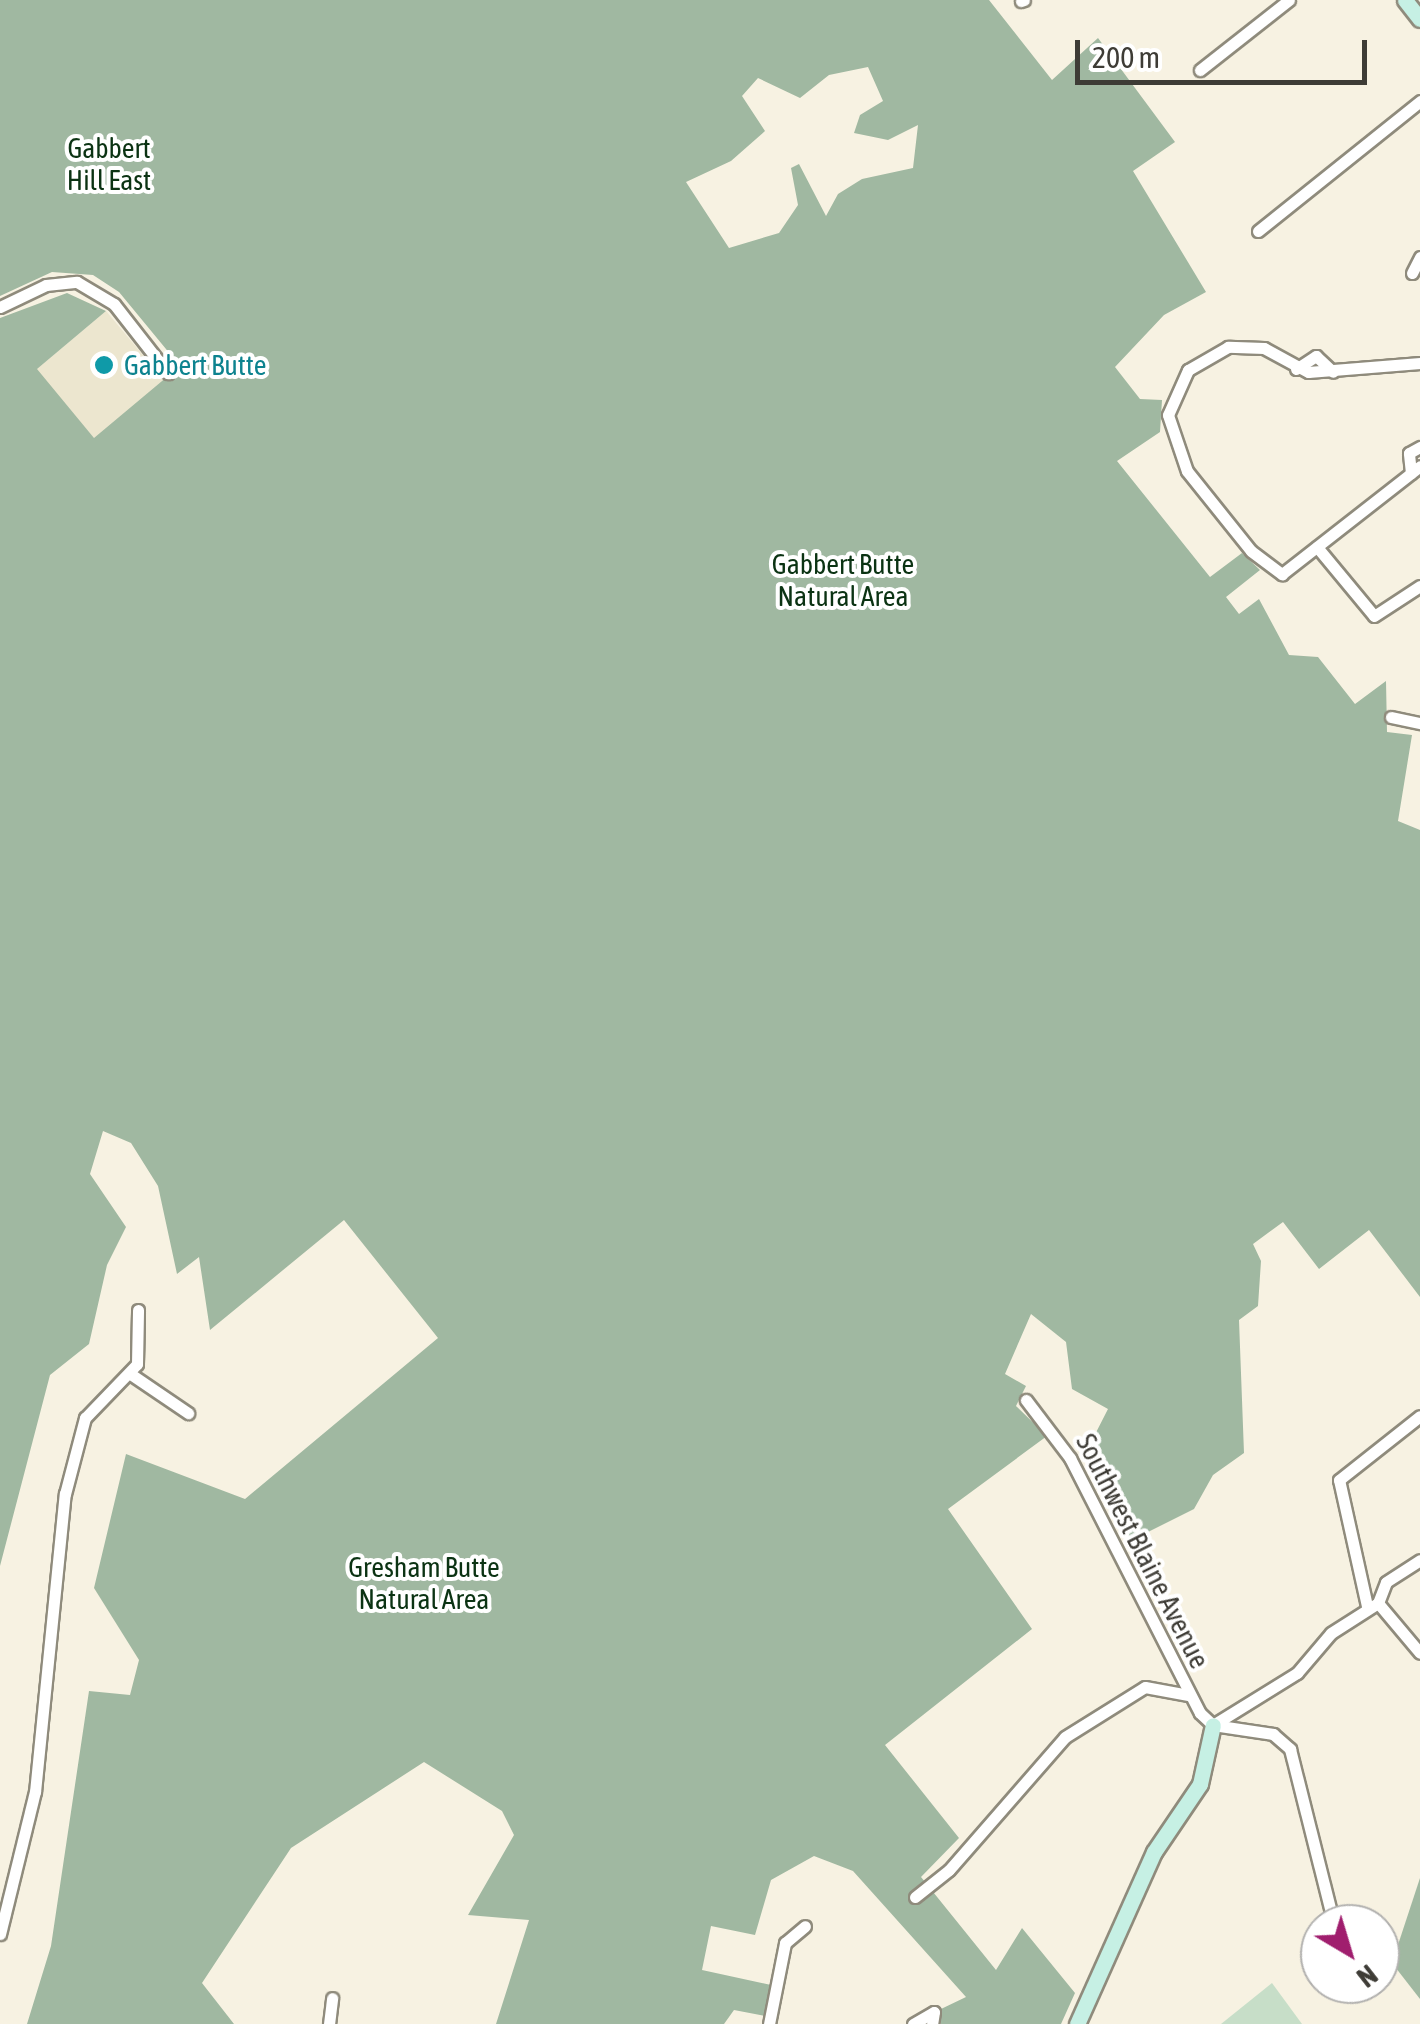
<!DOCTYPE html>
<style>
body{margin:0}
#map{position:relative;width:1420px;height:2024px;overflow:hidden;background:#f7f2e2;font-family:"Asap Condensed",sans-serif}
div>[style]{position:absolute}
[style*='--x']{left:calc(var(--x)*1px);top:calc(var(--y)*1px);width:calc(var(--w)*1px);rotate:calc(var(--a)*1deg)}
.built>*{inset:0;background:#ece6cf;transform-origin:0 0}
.green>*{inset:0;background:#c7dec8}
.forest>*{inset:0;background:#a0b8a1}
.roads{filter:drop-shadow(2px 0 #8f8b7c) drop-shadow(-2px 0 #8f8b7c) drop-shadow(0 2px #8f8b7c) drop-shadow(0 -2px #8f8b7c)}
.street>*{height:11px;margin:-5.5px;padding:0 5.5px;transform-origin:5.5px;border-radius:5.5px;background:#fff}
.secondary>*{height:15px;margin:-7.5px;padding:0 7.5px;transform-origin:7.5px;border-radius:7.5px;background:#c6f0e4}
.dots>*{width:28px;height:28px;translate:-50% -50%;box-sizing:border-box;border:5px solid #fff;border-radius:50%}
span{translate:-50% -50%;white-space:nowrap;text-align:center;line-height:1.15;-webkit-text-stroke:8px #fff;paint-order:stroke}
.park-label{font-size:28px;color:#0b3313}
.culture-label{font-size:28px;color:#0d838f}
.left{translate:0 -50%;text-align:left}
.street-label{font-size:28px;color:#3e3c36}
.north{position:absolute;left:1300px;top:1904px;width:100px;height:100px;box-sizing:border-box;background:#fff;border:2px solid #b2b1af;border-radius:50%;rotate:142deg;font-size:28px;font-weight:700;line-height:40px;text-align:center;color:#3e3c36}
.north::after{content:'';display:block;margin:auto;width:35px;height:45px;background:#a01e6e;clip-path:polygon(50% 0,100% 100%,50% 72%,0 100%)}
.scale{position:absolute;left:1075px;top:40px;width:292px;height:45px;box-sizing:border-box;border:5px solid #3e3c36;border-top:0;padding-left:12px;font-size:30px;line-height:35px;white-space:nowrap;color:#3e3c36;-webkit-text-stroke:8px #fff;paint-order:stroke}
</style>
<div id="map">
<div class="built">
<i style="left:106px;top:311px;width:91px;height:91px;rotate:50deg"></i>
</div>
<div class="green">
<i style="clip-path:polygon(1272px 1983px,1302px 2024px,1221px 2024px)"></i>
</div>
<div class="forest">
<i style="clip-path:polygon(evenodd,0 0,989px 0,1052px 80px,1098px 38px,1175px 142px,1133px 171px,1206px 292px,1164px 315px,1115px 367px,1140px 399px,1162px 400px,1160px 432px,1117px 461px,1210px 577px,1242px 553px,1260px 570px,1226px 597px,1239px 614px,1259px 599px,1289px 655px,1318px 657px,1355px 704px,1386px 681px,1387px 732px,1412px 735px,1398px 821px,1420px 830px,1420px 1297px,1369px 1230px,1319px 1269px,1283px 1222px,1253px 1244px,1261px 1261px,1258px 1306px,1239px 1320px,1244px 1453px,1213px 1475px,1194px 1509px,1128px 1542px,1084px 1456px,1108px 1409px,1072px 1389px,1066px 1342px,1031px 1314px,1005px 1374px,1026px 1386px,1016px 1406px,1047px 1436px,948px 1509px,1032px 1629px,885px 1745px,959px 1838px,921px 1877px,996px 1970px,1022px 1928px,1075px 1993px,1061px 2024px,941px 2024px,941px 2009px,966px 1997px,853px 1871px,814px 1856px,771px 1880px,755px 1935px,711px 1926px,702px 1970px,771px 1985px,765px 2016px,734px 2010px,724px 2024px,496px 2024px,529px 1920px,468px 1915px,514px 1835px,502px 1811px,424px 1762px,291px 1848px,202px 1983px,234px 2024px,27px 2024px,51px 1946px,89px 1691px,130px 1695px,139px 1660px,94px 1588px,126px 1454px,245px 1499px,438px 1338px,344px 1220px,210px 1330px,199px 1257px,177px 1274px,158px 1186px,131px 1143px,103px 1131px,90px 1174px,126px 1227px,107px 1265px,89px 1344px,50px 1375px,0 1566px,0 318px,67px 293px,106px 311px,37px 369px,94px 438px,180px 366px,119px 292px,93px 275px,52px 272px,0 296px,0 0,868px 67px,883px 101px,860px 115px,854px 133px,888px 140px,918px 125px,913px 168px,862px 179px,838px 194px,826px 216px,799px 164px,791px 168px,798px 205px,779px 233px,729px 248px,686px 182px,731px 161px,765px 131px,742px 96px,758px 78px,800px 98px,829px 75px,868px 67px)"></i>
<i style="clip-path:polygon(1420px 1878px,1420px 1999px,1392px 1963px)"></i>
</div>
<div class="roads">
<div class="street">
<i style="--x:1021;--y:1;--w:3;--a:-18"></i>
<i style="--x:1200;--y:70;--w:113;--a:-38.2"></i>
<i style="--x:1258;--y:231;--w:208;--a:-38.7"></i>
<i style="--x:1412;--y:273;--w:18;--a:-63"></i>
<i style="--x:0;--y:307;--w:51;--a:-25.6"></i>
<i style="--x:46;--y:285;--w:31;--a:-6"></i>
<i style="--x:77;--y:282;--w:43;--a:30.7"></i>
<i style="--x:114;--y:304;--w:88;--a:52"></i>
<i style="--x:1420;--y:363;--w:112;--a:175.4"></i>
<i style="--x:1308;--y:372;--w:50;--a:-151.4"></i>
<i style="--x:1264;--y:348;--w:36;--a:-178"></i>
<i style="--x:1228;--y:347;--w:46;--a:150.1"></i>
<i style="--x:1188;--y:370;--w:49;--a:114"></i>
<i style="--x:1168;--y:415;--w:59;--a:71.3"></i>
<i style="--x:1187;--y:471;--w:102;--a:51.3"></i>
<i style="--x:1251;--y:551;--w:39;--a:37"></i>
<i style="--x:1282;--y:574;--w:175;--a:-38"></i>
<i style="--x:1296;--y:369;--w:24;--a:-33"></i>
<i style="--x:1316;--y:356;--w:23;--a:43"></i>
<i style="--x:1411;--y:473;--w:20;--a:-96"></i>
<i style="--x:1409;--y:453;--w:13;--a:-29"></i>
<i style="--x:1317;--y:547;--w:89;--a:50.4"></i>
<i style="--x:1374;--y:616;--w:55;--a:-33.1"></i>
<i style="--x:1391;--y:717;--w:30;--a:12"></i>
<i style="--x:132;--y:1375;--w:68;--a:34.2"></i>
<i style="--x:1026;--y:1400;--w:73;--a:52.8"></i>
<i style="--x:1070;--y:1458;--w:286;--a:63"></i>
<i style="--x:1200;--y:1713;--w:18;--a:43"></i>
<i style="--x:1213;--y:1725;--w:61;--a:8.5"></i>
<i style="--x:1273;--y:1734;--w:23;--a:41"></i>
<i style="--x:1290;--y:1749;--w:180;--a:75.9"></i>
<i style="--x:1378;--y:1603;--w:65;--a:50"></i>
<i style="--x:1378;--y:1603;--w:22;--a:-69"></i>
<i style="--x:1386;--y:1582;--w:40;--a:-32.9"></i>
<i style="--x:1367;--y:1606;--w:129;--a:-102.5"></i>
<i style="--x:1339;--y:1480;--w:103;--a:-38.3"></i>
<i style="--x:1213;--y:1725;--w:99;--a:-31.8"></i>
<i style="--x:1297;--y:1673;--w:52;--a:-49.6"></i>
<i style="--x:1331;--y:1633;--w:56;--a:-32.6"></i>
<i style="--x:915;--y:1897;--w:43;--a:-38.5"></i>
<i style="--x:949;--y:1870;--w:176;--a:-48.9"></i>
<i style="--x:1065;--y:1737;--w:94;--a:-32"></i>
<i style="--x:1145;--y:1687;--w:44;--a:10.5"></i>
<i style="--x:0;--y:1934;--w:146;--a:-76.2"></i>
<i style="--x:35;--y:1792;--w:300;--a:-84.3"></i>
<i style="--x:65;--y:1494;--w:79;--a:-75.3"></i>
<i style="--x:85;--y:1418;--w:75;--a:-46.1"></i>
<i style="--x:137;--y:1364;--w:54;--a:-88.9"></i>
<i style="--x:329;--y:2024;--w:26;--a:-83"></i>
<i style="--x:769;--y:2024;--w:83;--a:-78.8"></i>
<i style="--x:785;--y:1943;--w:26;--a:-40"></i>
<i style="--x:913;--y:2024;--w:24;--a:-30"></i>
<i style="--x:934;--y:2012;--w:12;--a:99"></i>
</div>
<div class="secondary">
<i style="--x:1405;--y:0;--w:24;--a:52"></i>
<i style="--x:1077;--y:2024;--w:188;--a:-65.9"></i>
<i style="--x:1154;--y:1852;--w:82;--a:-55.9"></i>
<i style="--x:1200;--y:1784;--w:60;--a:-77.6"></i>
</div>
</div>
<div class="dots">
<i style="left:104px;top:365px;background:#0f9aa8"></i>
</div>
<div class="park-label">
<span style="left:109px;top:164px">Gabbert<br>Hill East</span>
<span style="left:843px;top:580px">Gabbert Butte<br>Natural Area</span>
<span style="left:424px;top:1583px">Gresham Butte<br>Natural Area</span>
</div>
<div class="culture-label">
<span class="left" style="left:124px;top:365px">Gabbert Butte</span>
</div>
<div class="street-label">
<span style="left:1143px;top:1551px;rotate:63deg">Southwest Blaine Avenue</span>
</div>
<div class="north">N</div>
<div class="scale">200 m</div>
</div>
